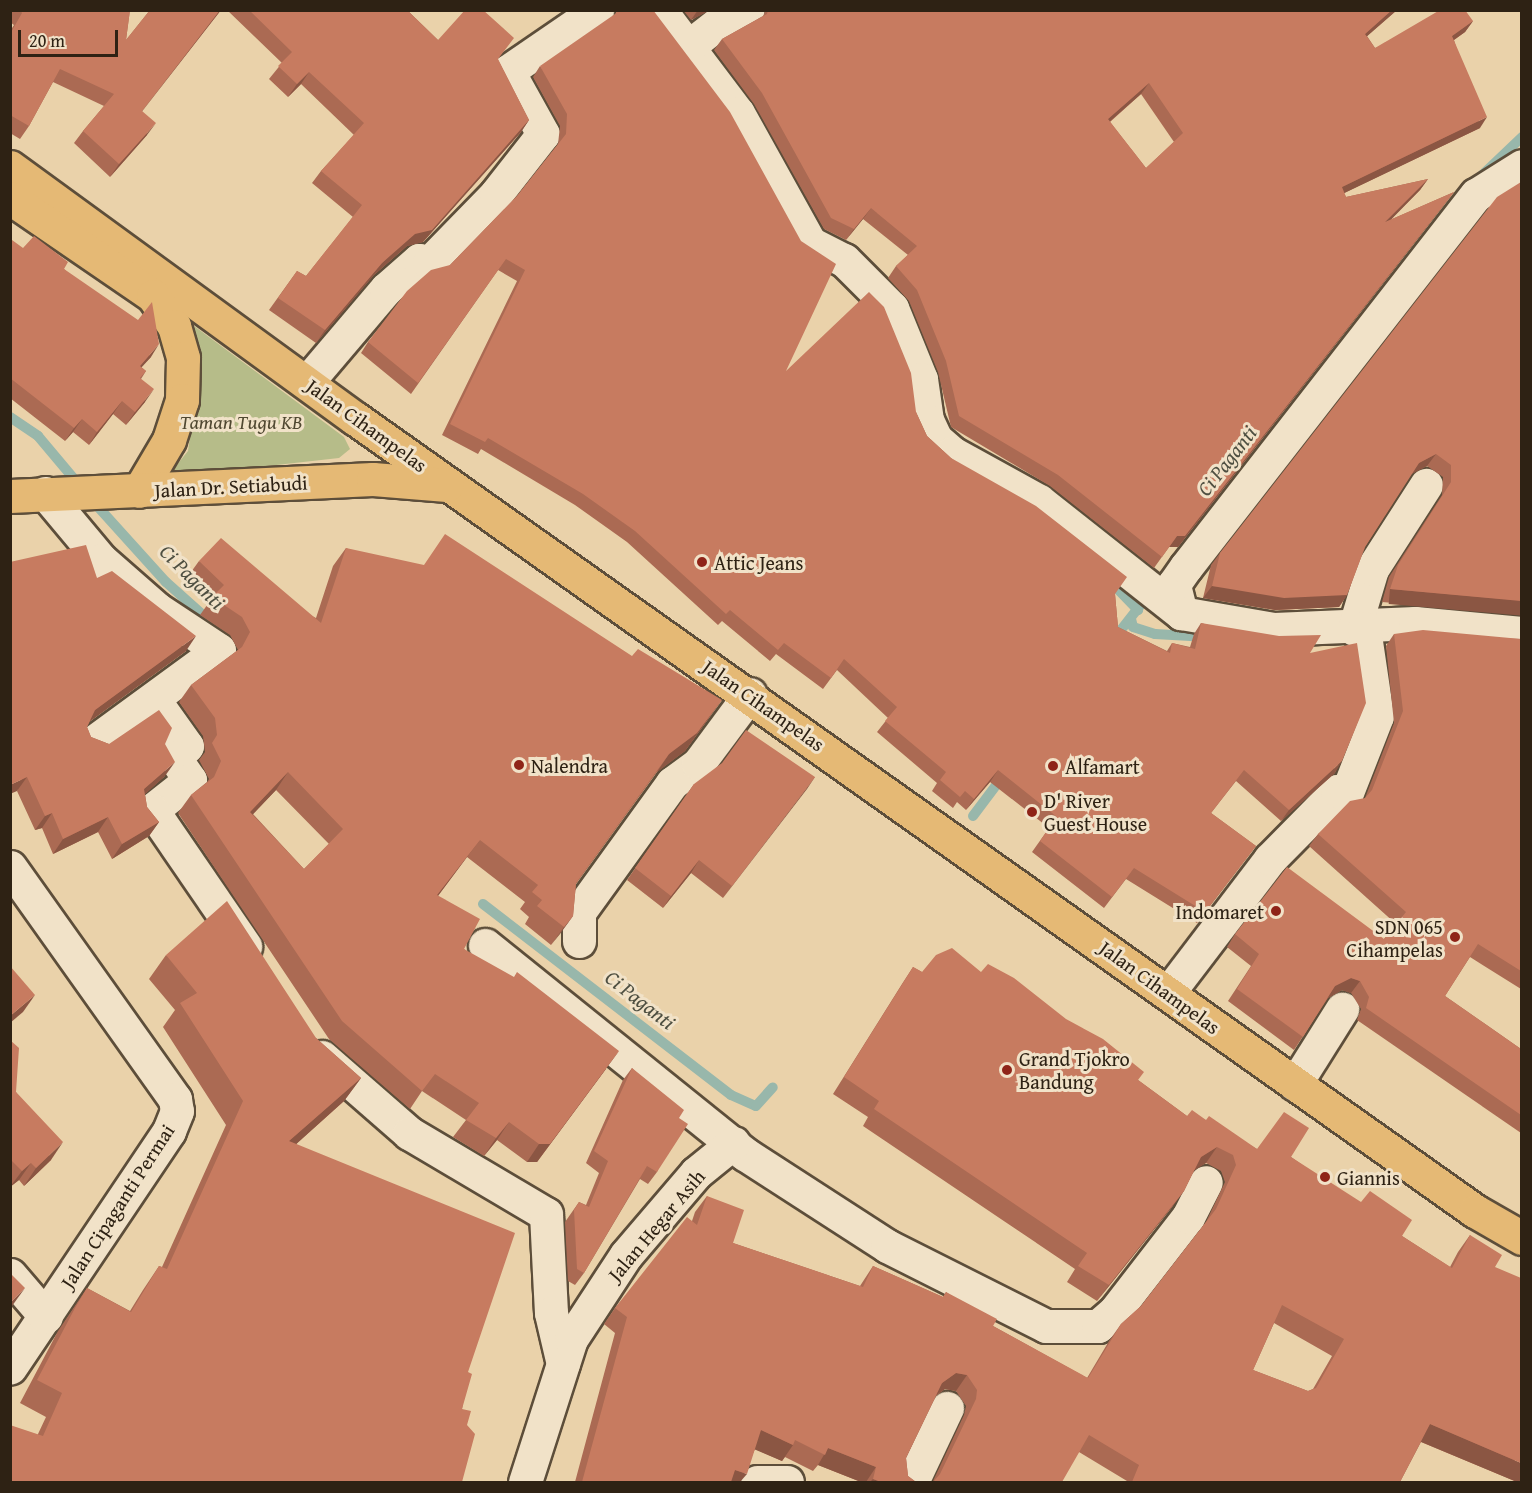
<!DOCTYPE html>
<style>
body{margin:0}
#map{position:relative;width:1532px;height:1493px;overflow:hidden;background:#ead2aa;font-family:"Gentium Book Plus",serif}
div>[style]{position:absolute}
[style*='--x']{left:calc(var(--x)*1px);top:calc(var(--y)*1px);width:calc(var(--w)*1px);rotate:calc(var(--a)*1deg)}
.green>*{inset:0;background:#b6bc89}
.stream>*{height:10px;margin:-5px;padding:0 5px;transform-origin:5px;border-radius:5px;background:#98b7ab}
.roads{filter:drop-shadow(2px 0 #5d4e3a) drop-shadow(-2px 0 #5d4e3a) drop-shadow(0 2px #5d4e3a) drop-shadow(0 -2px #5d4e3a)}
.minor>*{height:33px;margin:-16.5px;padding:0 16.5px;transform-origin:16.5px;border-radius:16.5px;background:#f1e2c8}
.primary>*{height:33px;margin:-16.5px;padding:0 16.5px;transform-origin:16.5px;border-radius:16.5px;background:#e5b975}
.wall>*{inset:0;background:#ab6a53}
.shaded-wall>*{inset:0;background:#8b5643;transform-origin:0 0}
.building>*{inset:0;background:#c77b60}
.dots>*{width:16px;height:16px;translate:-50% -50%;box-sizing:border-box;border:3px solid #f1e2c8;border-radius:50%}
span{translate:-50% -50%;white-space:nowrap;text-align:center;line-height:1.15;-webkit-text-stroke:6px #f1e2c8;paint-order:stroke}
.park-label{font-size:20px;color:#504831;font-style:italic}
.street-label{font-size:20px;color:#2e2214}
.poi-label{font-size:20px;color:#2e2214}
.left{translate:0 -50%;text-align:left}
.right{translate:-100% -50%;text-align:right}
.water-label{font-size:21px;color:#4e4f41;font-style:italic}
.frame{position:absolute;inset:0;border:12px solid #2e2214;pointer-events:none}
.scale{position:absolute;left:18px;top:30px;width:100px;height:27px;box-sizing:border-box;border:3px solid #2e2214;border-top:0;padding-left:8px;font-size:18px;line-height:21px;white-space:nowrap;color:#2e2214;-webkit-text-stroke:4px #f1e2c8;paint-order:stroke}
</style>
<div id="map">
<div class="green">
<i style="clip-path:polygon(186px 320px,344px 437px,350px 449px,339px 458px,167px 477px,188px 451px,201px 359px)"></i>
</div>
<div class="stream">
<i style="--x:1480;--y:177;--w:58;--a:-43.6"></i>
<i style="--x:10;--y:417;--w:34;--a:34"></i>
<i style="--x:38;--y:436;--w:65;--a:50"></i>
<i style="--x:90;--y:498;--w:113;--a:47.9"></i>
<i style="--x:166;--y:582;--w:90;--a:41.8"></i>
<i style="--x:1109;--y:580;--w:42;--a:46"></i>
<i style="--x:1131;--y:619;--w:8;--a:76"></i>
<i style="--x:1133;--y:627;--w:23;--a:18"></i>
<i style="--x:1155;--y:634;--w:53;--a:3.2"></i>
<i style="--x:1113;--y:640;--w:60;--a:-51.8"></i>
<i style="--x:973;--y:816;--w:50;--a:-53.1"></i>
<i style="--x:483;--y:904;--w:313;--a:37.6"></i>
<i style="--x:731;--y:1095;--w:27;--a:24"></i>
<i style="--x:756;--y:1106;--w:25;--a:-48"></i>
</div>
<div class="roads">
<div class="minor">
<i style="--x:660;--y:10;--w:129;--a:52.9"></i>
<i style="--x:738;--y:113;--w:149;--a:61"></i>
<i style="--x:810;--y:243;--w:38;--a:27"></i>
<i style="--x:844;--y:260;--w:68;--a:45"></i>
<i style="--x:892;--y:308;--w:77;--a:67.8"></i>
<i style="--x:921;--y:379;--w:41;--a:81.7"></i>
<i style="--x:927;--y:420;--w:21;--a:65"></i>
<i style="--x:936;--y:439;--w:21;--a:41"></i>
<i style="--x:952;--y:453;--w:99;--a:28.9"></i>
<i style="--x:1039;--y:501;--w:181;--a:38.3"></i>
<i style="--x:1181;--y:613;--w:94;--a:9.8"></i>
<i style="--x:1274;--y:629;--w:141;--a:-2.4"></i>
<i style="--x:1415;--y:623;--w:107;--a:5.3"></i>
<i style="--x:685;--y:49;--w:46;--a:-37.9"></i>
<i style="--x:721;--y:21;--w:11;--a:0"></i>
<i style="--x:732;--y:21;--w:19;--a:-35"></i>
<i style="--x:307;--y:382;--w:122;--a:-49.7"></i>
<i style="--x:386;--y:289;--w:44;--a:-41.3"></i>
<i style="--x:419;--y:260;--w:10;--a:17"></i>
<i style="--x:429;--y:263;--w:96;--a:-45.8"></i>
<i style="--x:496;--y:194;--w:76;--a:-51.9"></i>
<i style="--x:543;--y:134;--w:72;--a:-119.1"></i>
<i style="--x:508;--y:71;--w:108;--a:-34.4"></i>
<i style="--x:45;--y:493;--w:87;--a:50.1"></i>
<i style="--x:101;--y:560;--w:74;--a:41.2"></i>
<i style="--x:157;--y:609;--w:74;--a:33.5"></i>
<i style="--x:219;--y:650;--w:152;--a:143.8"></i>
<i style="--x:1181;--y:613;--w:30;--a:-104"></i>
<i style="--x:1174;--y:584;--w:21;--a:-55"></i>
<i style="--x:1186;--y:567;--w:472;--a:-52.1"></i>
<i style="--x:1476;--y:195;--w:54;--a:-32.2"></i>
<i style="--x:1354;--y:629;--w:63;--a:-73.3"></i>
<i style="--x:1372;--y:569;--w:100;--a:-57.3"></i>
<i style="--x:155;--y:701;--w:55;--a:54.6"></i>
<i style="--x:187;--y:746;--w:17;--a:140"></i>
<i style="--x:174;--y:757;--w:28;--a:55"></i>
<i style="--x:190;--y:780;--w:48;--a:141.7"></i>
<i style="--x:152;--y:810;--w:165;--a:55.6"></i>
<i style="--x:10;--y:867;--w:285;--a:54.6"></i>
<i style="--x:175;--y:1099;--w:12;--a:81"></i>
<i style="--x:177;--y:1111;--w:22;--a:112"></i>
<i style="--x:169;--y:1131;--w:285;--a:123.9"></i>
<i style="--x:579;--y:941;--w:29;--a:-90"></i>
<i style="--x:579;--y:912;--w:159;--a:-54.2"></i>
<i style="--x:672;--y:783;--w:32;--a:-36"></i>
<i style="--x:698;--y:764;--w:87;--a:-53.4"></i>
<i style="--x:485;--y:945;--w:334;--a:38.8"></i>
<i style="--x:745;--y:1154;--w:169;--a:32.9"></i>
<i style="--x:887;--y:1246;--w:178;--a:26.7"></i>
<i style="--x:1046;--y:1326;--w:52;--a:0"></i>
<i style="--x:1098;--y:1326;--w:23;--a:-41"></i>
<i style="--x:1115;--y:1311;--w:119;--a:-52.2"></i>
<i style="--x:1188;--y:1217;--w:39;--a:-63"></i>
<i style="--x:1168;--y:993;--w:168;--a:-52.7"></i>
<i style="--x:1270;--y:859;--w:95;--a:-45.4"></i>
<i style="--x:1337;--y:791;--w:10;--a:24"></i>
<i style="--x:1346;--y:795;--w:85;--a:-68.6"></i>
<i style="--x:1377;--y:716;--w:89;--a:-98.4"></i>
<i style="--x:322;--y:1057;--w:116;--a:41.1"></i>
<i style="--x:409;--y:1133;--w:159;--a:30.6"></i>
<i style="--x:546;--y:1214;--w:99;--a:87.1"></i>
<i style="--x:551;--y:1313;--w:52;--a:76.8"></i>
<i style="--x:1295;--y:1084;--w:89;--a:-57.9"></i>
<i style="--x:10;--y:1275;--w:55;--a:49.4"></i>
<i style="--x:525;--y:1482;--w:150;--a:-72.2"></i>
<i style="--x:571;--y:1339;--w:100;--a:-56.8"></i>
<i style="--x:626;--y:1255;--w:108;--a:-49.5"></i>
<i style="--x:696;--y:1173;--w:48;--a:-39"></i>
<i style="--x:757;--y:1482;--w:30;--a:0"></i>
<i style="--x:912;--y:1482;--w:82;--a:-64.7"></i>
</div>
<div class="primary">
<i style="--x:10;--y:167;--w:428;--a:36.1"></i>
<i style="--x:356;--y:419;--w:1371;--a:35.29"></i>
<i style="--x:1475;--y:1211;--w:54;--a:29.9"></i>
<i style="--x:10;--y:198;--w:173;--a:34.4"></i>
<i style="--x:153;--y:296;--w:37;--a:55"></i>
<i style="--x:174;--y:326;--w:33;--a:74"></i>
<i style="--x:183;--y:358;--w:42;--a:91.4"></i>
<i style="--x:182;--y:400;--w:42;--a:108"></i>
<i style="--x:169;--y:440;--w:59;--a:120.5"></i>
<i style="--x:10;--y:496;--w:363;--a:-2.7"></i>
<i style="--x:373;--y:479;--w:74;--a:4.6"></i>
</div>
</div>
<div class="wall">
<i style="clip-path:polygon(10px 10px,130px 10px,126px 40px,150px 10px,221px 10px,142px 111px,147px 135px,110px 177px,74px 143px,83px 131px,104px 106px,53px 82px,29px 126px,20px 139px,10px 133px,10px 31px,14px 25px,10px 22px)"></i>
<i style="clip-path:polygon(227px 10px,407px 10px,438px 40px,498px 60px,529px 120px,521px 132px,423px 242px,407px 246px,374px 275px,316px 343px,269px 310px,297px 271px,306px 276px,353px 217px,312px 183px,321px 171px,354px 135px,301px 84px,288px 97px,269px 79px,282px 63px)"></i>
<i style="clip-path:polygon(683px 10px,710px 10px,691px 20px)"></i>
<i style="clip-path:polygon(evenodd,766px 10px,1397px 10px,1367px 36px,1375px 48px,1473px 21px,1465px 32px,1454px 40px,1480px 128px,1344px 193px,1346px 197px,1428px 179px,1420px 190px,1390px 220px,1454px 192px,1178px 547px,1169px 547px,1154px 568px,1050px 486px,951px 427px,938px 372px,909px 301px,888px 278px,896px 266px,908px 255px,863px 219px,846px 240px,824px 229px,754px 104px,714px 50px,722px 39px,763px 16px,766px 10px,1141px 94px,1174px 142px,1146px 168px,1110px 122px,1141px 94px)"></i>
<i style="clip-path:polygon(540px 66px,786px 371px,916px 412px,927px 436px,951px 458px,1115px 594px,1118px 627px,1167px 651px,1172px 643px,1190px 647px,1194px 634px,1201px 623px,1310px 653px,1335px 773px,1281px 821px,1236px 781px,1211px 813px,1256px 846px,1197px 923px,1126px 879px,1104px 908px,1032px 852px,1049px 828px,990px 782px,966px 810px,957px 802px,953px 808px,932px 791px,937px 783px,877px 732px,888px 718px,837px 670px,823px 689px,776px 654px,770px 661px,722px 621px,718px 625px,627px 542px,575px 505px,481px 449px,478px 454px,442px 435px,517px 281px,498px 270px,411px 394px,361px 353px,368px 342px,450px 265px,517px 196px,558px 144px,560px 126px,533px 77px)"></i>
<i style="clip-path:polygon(1521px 183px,1521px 614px,1382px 602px,1389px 577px,1442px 495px,1443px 477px,1427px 466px,1411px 474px,1365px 547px,1347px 595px,1339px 607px,1275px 610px,1203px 598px,1211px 565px,1220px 553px)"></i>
<i style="clip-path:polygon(10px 242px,64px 269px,151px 357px,141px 367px,146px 371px,141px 379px,145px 402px,126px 425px,113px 414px,89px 445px,73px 432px,65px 441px,10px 398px)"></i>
<i style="clip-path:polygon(evenodd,346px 548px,709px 718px,685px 751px,657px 772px,576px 884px,573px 916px,551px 945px,525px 924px,529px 917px,520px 909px,525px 902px,467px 857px,438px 896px,464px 949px,606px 1069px,537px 1162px,527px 1162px,497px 1140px,484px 1156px,453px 1137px,466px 1120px,422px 1091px,410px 1109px,329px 1039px,178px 813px,191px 795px,207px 782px,209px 779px,199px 760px,205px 752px,203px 736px,179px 702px,191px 685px,238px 650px,230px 635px,200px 615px,210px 601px,186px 579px,199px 561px,316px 618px,333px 566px,346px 548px,276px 790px,329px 844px,304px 869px,253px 814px,276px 790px)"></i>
<i style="clip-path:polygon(97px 578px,186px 651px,90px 721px,87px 727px,91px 737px,109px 744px,165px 744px,165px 776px,145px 794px,147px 807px,159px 822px,149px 836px,112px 859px,98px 832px,53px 854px,42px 828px,35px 830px,17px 791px)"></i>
<i style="clip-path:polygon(1394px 634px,1521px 639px,1521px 989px,1470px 957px,1445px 996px,1521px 1049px,1521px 1133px,1357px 1020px,1361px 1009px,1351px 993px,1342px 990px,1328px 998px,1294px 1050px,1228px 1001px,1251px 966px,1227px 947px,1235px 934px,1384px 939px,1396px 924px,1309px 846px,1318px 834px,1365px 798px,1394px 723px,1386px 646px)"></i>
<i style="clip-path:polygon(815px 777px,723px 898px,691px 873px,663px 908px,627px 880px,694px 784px)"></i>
<i style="clip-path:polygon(166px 955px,316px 1038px,361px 1078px,344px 1101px,296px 1144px,468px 1372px,462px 1409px,467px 1425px,10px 1482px,38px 1434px,46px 1417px,20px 1403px,58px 1331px,87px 1288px,130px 1311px,143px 1290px,159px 1266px,162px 1267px,226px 1125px,163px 1027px,175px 1010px,149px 979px)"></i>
<i style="clip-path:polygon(evenodd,913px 967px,922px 972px,981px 972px,1138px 1080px,1187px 1116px,1206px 1120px,1257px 1149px,1291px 1157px,1402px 1236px,1450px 1267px,1458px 1252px,1470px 1235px,1495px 1267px,1517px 1482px,1421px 1442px,1400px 1482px,1127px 1482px,1127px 1481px,1079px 1452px,933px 1481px,964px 1415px,966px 1406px,956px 1391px,945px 1389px,936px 1396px,906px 1458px,908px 1476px,916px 1482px,861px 1482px,818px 1465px,813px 1471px,785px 1457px,782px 1461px,755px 1449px,740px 1482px,575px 1482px,615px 1333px,604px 1324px,615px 1308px,692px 1221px,695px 1212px,707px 1196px,733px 1243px,860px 1286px,873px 1266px,943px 1297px,946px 1292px,993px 1326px,1087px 1378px,1109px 1341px,1121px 1324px,1141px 1306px,1206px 1222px,1225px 1182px,1221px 1171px,1206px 1163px,1194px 1170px,1184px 1191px,1172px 1207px,1097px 1301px,1067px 1282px,1075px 1269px,863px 1126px,868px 1117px,833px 1094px,902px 984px,913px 967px,1274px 1323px,1332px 1356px,1313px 1389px,1308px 1391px,1253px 1370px,1274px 1323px)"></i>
<i style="clip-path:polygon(10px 1040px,16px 1092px,51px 1160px,24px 1186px,19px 1180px,10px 1187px)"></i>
<i style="clip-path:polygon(632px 1068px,679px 1118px,657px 1172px,648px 1184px,640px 1179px,584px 1273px,575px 1285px,568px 1281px,565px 1222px,579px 1202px,586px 1205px,599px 1173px,586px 1163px,623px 1080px)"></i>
</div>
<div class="shaded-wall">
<i style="clip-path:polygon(220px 10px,221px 10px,133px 123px,142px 111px)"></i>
<i style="clip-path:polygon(698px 10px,710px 10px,691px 20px)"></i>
<i style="clip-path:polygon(1392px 10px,1397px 10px,1357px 45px,1365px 34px)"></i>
<i style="clip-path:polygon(1473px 21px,1465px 32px,1444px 47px,1452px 36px)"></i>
<i style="clip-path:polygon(309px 72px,301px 84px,288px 97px,297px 84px)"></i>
<i style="clip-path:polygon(1149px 83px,1141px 94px,1100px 130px,1108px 119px)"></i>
<i style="clip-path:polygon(1487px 117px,1480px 128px,1334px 198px,1342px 187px)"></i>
<i style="clip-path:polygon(529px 120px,521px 132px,423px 242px,407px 246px,374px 275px,316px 343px,325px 330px,382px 263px)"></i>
<i style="clip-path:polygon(156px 123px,147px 135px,110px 177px,119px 164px)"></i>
<i style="clip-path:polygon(1428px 179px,1420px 190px,1377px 234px,1385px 222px)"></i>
<i style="clip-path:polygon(1454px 192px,1178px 547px,1169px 547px,1154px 568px,1177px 536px)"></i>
<i style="clip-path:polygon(871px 208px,863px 219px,846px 240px,854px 229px)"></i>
<i style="clip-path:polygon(159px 344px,151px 357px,131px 379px,140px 366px)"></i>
<i style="clip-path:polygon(154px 389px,145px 402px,126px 425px,135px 412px)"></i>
<i style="clip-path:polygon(122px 401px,113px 414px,89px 445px,97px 432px)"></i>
<i style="clip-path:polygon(82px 419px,73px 432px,65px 441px,74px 428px)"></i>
<i style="clip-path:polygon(1436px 454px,1427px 466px,1410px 475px,1419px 463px)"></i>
<i style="clip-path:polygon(1212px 586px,1347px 595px,1339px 607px,1275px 610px,1203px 598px)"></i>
<i style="left:1390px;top:589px;width:132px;height:15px;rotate:5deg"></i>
<i style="clip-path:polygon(196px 636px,186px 651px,85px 725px,95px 710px)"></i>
<i style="clip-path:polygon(722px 700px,685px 751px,657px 772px,669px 754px)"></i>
<i style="clip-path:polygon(1342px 761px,1335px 773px,1281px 821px,1289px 810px)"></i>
<i style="clip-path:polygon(175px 762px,165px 776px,134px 804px,144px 789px)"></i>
<i style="clip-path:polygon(998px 770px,990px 782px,966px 810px,974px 799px)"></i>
<i style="clip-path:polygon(288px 772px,276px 790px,238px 830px,250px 812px)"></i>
<i style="clip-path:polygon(27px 777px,17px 791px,10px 794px,10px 785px)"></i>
<i style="clip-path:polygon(815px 777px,807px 789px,723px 898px,732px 886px)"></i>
<i style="clip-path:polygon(52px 813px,42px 828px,35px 830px,45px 816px)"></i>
<i style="clip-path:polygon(108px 817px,98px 832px,53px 854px,63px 839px)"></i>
<i style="clip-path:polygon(159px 822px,149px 836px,112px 859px,122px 844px)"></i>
<i style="clip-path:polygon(480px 840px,467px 857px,425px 913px,437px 895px)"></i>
<i style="clip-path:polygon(699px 860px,691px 873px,663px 908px,671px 896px)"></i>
<i style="clip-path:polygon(573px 916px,560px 934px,551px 945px,564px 927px)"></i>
<i style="clip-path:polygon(1351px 978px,1360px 981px,1351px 993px,1342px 990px,1326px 999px,1335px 986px)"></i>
<i style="clip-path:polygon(35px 995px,23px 1012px,10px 1023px,10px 1016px)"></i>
<i style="clip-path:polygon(619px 1051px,537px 1162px,527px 1162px,539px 1144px)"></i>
<i style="clip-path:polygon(361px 1078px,344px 1101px,273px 1165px,289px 1141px)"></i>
<i style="clip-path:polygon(509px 1122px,497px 1140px,484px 1156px,496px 1138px)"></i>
<i style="clip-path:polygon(63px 1142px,51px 1160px,24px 1186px,36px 1168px)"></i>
<i style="clip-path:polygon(1217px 1147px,1206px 1163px,1190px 1173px,1201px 1157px)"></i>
<i style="clip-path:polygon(31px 1163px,19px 1180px,10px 1187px,22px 1171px)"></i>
<i style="clip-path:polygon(1184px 1191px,1172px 1207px,1097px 1301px,1109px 1285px)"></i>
<i style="clip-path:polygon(25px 1288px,12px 1306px,10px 1308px,10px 1303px)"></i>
<i style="clip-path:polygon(956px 1373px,967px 1375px,956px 1391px,945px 1389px,930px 1399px,942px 1383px)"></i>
<i style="clip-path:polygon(1430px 1424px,1521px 1463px,1521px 1482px,1517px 1482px,1419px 1441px)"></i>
<i style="clip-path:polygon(761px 1430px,793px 1445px,782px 1461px,749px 1447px)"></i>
<i style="clip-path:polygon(828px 1448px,876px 1467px,866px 1482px,861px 1482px,818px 1465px)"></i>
<i style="clip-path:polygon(735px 1470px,747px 1474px,740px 1482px,726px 1482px)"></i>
<i style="clip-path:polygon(873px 1479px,881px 1482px,870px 1482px)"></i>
</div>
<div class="building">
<i style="clip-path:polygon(20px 10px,130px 10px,126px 40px,150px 10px,220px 10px,142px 111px,156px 123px,119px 164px,83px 131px,114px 94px,60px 69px,29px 126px,10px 115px,10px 34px,22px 13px)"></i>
<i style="clip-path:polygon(249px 10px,407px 10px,438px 40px,465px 10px,483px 10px,514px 38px,498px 59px,529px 120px,432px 230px,415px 234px,382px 263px,325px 330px,278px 298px,297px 271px,306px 276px,362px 205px,321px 171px,364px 123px,309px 72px,297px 84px,278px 66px,292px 52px)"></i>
<i style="clip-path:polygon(618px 10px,653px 10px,730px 112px,801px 241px,836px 264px,786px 371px,869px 292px,884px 307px,911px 373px,916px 412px,927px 436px,951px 458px,1036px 506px,1127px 577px,1115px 594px,1118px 627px,1170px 653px,1172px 643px,1195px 649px,1201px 623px,1279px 636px,1321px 635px,1310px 653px,1357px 643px,1366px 703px,1342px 761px,1289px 810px,1244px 770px,1211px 813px,1256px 846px,1205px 912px,1134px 868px,1112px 897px,1040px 841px,1057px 817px,998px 770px,974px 799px,965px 791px,960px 797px,940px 780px,946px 772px,885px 721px,897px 707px,844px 659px,831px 678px,784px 643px,778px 650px,730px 610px,726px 614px,635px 531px,583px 494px,488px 438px,485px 442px,450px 424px,525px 270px,506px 259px,418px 383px,368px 342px,407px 291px,431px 270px,450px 265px,517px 196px,566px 134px,567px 114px,540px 66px,615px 14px)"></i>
<i style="clip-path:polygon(evenodd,768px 10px,1392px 10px,1365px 34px,1375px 48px,1440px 10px,1465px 10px,1473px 21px,1452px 36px,1487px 117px,1342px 187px,1346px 197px,1428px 179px,1385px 222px,1454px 192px,1185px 536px,1177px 536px,1162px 557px,1058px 475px,959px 416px,946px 361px,917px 290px,896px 266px,917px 246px,871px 208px,854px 229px,831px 218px,762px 93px,722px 39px,767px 14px,768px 10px,1149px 83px,1183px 133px,1146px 168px,1108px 119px,1149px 83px)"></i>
<i style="clip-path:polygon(1521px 182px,1521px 601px,1390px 589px,1398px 565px,1451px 482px,1451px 465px,1436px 454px,1419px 463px,1365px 547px,1347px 595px,1284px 598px,1212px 586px,1220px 553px,1497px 197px)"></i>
<i style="clip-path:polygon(34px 236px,68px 262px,64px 269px,138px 320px,152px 302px,159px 344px,140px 366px,146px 371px,140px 378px,154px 389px,135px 412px,122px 401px,97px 432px,82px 419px,74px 428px,10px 378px,10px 242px,12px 240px,23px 248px)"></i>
<i style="clip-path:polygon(evenodd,445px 534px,632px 656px,638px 649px,722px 700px,697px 733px,669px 754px,576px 883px,573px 916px,564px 927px,537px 906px,542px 900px,532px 892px,538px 885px,480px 840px,437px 895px,480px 919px,464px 949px,514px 977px,517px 972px,619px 1051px,550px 1144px,539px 1144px,509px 1122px,496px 1138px,466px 1120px,479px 1103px,435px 1074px,422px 1091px,342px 1021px,191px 795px,214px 777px,221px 761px,212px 743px,217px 735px,215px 718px,191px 685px,242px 647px,250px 632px,242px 617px,212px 597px,224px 585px,199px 561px,221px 538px,321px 623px,346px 548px,424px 565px,445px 534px,288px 772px,343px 829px,304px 869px,250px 812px,288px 772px)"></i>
<i style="clip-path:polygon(86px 545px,97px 578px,112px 571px,196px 636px,95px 710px,87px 727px,91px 737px,109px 744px,159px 710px,172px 728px,165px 744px,175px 762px,144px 789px,147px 807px,159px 822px,122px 844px,108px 817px,63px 839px,52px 813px,45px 816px,27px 777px,10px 785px,10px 562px)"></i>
<i style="clip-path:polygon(1423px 630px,1521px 639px,1521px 971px,1478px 944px,1445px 996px,1521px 1049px,1521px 1115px,1366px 1008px,1369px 997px,1360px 981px,1351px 978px,1335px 986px,1303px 1037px,1237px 989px,1259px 954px,1235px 934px,1287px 867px,1384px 939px,1406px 912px,1318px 834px,1350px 801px,1365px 798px,1372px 790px,1403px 711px,1394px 634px)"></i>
<i style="clip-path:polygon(746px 730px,815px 777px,732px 886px,699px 860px,671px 896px,635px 868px,694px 784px,722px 763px)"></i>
<i style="clip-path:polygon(227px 901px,316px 1038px,361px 1078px,289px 1141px,515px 1233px,468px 1372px,472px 1374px,462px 1409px,471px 1411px,467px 1425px,475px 1434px,462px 1482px,10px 1482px,10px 1425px,43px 1436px,62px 1393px,37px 1380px,75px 1308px,87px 1288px,131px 1312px,159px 1266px,167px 1269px,243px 1101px,180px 1003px,197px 993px,166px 955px)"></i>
<i style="clip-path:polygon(evenodd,952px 948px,981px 972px,988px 964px,1014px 978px,1066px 1019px,1103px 1039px,1144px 1072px,1138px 1080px,1187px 1116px,1192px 1110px,1206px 1120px,1209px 1116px,1257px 1149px,1284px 1112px,1309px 1128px,1291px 1157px,1361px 1202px,1370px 1191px,1412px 1220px,1402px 1236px,1452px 1268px,1470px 1235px,1502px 1255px,1495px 1267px,1521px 1278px,1521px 1463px,1430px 1424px,1400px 1482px,1132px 1482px,1139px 1465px,1089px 1435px,1062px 1482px,919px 1482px,934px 1481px,940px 1474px,976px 1399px,977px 1390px,967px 1375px,956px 1373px,942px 1383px,906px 1458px,908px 1476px,916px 1482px,881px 1482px,873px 1479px,876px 1467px,828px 1448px,825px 1455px,795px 1440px,793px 1445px,761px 1430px,747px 1474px,735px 1470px,731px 1482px,582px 1482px,627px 1317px,615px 1308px,687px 1217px,697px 1225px,707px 1196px,744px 1210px,733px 1243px,863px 1287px,873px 1266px,943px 1297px,946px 1292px,997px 1319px,993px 1326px,1088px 1378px,1121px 1324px,1141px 1306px,1216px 1209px,1236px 1165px,1233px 1155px,1217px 1147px,1201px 1157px,1184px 1191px,1109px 1285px,1078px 1266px,1087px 1253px,874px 1109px,879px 1101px,844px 1077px,913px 967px,922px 972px,936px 955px,952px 948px,1282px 1305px,1344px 1339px,1316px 1388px,1308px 1391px,1253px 1370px,1282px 1305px)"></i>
<i style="clip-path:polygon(10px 966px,35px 995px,10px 1016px)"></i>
<i style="clip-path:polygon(10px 1040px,19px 1048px,16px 1092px,63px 1142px,36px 1168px,31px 1163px,22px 1171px,10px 1159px)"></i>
<i style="clip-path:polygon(632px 1068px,684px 1110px,679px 1118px,688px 1124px,657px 1172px,647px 1166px,584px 1273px,577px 1269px,574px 1210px,579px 1202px,589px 1207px,608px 1161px,594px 1151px)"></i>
<i style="clip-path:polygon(10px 1273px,25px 1288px,10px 1303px)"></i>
</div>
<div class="dots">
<i style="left:702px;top:562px;background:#8f2418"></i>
<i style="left:519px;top:765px;background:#8f2418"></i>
<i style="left:1053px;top:766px;background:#8f2418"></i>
<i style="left:1032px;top:812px;background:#8f2418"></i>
<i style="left:1276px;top:911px;background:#8f2418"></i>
<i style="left:1455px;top:937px;background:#8f2418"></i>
<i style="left:1007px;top:1070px;background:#8f2418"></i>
<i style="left:1325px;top:1177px;background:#8f2418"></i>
</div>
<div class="park-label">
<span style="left:241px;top:421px">Taman Tugu KB</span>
</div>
<div class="street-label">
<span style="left:367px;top:425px;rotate:36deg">Jalan Cihampelas</span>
<span style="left:231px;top:486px;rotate:-3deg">Jalan Dr. Setiabudi</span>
<span style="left:764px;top:705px;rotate:35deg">Jalan Cihampelas</span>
<span style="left:1160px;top:987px;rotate:36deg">Jalan Cihampelas</span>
<span style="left:117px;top:1206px;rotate:-57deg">Jalan Cipaganti Permai</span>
<span style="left:656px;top:1225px;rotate:-50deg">Jalan Hegar Asih</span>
</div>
<div class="poi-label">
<span class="left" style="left:714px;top:562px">Attic Jeans</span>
<span class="left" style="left:531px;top:765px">Nalendra</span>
<span class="left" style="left:1065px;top:766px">Alfamart</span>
<span class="left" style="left:1044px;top:812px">D' River<br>Guest House</span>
<span class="right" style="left:1264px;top:911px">Indomaret</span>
<span class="right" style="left:1443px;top:938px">SDN 065<br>Cihampelas</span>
<span class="left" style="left:1019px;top:1070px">Grand Tjokro<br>Bandung</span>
<span class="left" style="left:1337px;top:1177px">Giannis</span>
</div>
<div class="water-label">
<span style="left:1227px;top:461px;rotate:-52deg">Ci Paganti</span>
<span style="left:192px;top:577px;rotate:45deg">Ci Paganti</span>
<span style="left:640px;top:1000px;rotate:38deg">Ci Paganti</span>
</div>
<div class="frame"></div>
<div class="scale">20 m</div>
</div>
